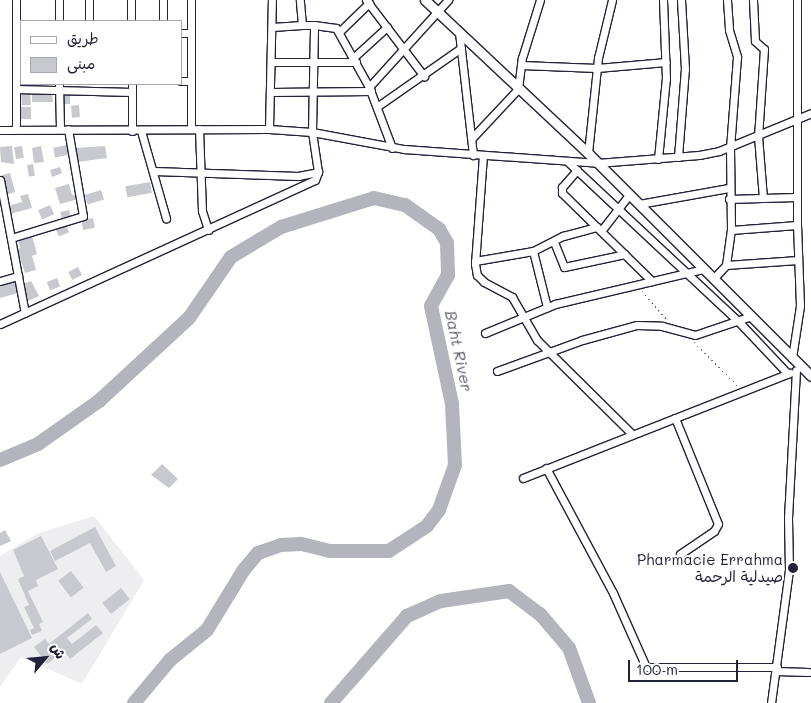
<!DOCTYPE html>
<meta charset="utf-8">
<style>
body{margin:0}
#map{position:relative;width:811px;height:703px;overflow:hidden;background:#fff;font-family:Mali,"Playpen Sans Arabic",sans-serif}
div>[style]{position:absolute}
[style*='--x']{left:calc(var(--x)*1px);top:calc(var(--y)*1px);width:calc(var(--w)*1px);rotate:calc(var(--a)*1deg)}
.built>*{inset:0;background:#eeeef1}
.river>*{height:14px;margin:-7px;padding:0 7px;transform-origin:7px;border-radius:7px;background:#b4b4bc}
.building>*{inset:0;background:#c8c8cf;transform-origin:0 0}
.path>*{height:1px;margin-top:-0.5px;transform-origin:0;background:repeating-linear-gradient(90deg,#22223b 0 1px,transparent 0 5px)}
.roads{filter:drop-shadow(1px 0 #22223b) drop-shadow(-1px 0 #22223b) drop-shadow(0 1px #22223b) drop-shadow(0 -1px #22223b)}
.street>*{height:7px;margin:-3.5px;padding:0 3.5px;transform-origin:3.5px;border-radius:3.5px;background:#fff}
.secondary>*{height:9px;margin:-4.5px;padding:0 4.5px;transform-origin:4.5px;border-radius:4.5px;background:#fff}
.dots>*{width:14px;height:14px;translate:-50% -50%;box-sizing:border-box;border:2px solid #fff;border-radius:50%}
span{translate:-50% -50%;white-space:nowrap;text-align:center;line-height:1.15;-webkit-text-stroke:4px #fff;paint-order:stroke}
.poi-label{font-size:15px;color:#22223b}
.right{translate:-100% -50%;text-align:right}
.water-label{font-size:16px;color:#5c5c6f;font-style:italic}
.legend{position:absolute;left:20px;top:20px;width:162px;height:65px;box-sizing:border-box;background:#fff;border:1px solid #a7a7b1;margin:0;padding:6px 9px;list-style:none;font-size:15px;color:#22223b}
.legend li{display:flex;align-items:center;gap:10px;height:25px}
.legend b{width:25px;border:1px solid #a7a7b1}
.north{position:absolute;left:20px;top:633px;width:50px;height:50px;-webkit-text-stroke:4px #fff;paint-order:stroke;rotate:62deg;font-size:14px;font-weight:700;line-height:20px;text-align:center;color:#22223b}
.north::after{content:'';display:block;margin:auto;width:18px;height:22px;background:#22223b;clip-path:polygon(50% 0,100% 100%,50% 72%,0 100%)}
.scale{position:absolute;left:628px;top:660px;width:110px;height:22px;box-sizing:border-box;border:2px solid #22223b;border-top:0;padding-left:6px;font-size:15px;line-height:18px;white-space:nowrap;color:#22223b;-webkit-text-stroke:4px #fff;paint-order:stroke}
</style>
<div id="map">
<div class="built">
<i style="clip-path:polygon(94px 516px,144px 580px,82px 684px,21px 657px,0 687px,0 556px,39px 533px)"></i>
</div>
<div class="river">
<i style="--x:0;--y:460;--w:41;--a:-22.8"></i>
<i style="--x:38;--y:444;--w:75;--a:-35.2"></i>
<i style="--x:99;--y:401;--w:122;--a:-42.7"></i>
<i style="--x:189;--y:318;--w:74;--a:-55.5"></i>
<i style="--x:231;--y:257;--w:58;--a:-31"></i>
<i style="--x:281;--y:227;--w:97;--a:-17.3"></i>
<i style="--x:374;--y:198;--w:32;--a:13"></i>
<i style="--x:405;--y:205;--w:42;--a:35.2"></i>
<i style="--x:439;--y:229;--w:16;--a:60"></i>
<i style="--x:447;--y:243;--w:32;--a:88"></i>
<i style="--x:448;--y:275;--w:35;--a:119"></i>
<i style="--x:431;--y:306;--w:100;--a:77.9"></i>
<i style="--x:452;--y:404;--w:61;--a:87.2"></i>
<i style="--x:455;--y:465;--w:48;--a:109.6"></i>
<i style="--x:439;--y:510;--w:20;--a:127"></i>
<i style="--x:427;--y:526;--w:45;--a:146.7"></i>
<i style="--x:389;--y:551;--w:59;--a:180"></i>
<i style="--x:330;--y:551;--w:30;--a:-166"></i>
<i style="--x:301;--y:544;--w:20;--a:177"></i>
<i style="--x:281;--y:545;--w:24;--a:161"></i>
<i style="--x:258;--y:553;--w:23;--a:130"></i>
<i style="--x:243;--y:571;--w:69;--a:121.4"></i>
<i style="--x:207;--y:630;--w:48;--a:141"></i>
<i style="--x:170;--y:660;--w:56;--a:129.9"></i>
<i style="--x:331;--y:703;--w:116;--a:-48.9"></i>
<i style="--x:407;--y:616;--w:37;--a:-24"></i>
<i style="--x:441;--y:601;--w:69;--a:-8.4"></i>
<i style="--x:509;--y:591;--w:39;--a:37"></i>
<i style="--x:540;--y:614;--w:45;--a:49.5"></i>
<i style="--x:569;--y:648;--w:59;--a:70"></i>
</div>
<div class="building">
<i style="left:30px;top:92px;width:13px;height:9px;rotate:86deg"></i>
<i style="clip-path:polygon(52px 92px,53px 102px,32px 102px,32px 93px)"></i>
<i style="left:62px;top:93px;width:8px;height:11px"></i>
<i style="left:79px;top:105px;width:12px;height:8px;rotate:85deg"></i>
<i style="left:21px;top:107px;width:10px;height:12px"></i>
<i style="left:67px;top:145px;width:10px;height:14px;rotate:79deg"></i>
<i style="clip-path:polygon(12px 146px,14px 164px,1px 162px,0 147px)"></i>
<i style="left:22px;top:146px;width:12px;height:8px;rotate:81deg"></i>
<i style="clip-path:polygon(41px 146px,44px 162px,34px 163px,32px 148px)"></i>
<i style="clip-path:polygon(105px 146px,107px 158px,77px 162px,75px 148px)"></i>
<i style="left:33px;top:164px;width:12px;height:6px;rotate:81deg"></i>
<i style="clip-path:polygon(60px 167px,62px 173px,52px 177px,50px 170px)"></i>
<i style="left:10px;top:173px;width:20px;height:9px;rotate:75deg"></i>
<i style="left:150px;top:182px;width:11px;height:25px;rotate:80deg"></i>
<i style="clip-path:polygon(69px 184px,72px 195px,78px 194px,79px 199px,60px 204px,55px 188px)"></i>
<i style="left:101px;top:190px;width:10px;height:17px;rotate:73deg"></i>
<i style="clip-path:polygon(28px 194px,32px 208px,10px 214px,8px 206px,22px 202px,20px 196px)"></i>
<i style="left:50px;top:205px;width:10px;height:13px;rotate:66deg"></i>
<i style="clip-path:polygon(69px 210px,71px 217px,62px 220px,60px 212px)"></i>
<i style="left:93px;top:218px;width:10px;height:12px;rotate:79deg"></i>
<i style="left:65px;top:223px;width:10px;height:11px;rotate:66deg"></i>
<i style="clip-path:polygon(32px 236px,37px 254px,32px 256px,36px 270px,25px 273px,17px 249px,20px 248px,18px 240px)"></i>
<i style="left:78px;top:267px;width:9px;height:11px;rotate:63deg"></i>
<i style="left:57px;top:278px;width:9px;height:11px;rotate:69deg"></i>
<i style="clip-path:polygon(14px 279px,18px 293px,0 298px,0 283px)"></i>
<i style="clip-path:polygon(31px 281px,39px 296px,28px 301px,23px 284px)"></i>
<i style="clip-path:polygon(162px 464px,178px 479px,169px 488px,151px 475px)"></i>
<i style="clip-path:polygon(95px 527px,116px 566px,106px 572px,90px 543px,55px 561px,50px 551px)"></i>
<i style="clip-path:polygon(5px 530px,11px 541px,0 546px,0 533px)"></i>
<i style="clip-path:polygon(41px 536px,58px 569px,36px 580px,38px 586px,28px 591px,43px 622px,39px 624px,42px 631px,32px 635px,30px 630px,34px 628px,24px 607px,29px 605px,18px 579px,24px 576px,13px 550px)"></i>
<i style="left:71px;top:571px;width:21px;height:16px;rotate:53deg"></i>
<i style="clip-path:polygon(0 572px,32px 638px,0 654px)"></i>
<i style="left:121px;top:588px;width:14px;height:24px;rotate:51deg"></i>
<i style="clip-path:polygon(88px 613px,92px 619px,67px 638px,72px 644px,96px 625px,103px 633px,70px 659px,64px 651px,47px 664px,34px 647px,45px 639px,49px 644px)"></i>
</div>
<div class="path">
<i style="--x:642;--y:291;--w:38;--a:49"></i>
<i style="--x:694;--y:342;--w:61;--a:45"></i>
</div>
<div class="roads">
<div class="street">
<i style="--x:131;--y:0;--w:21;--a:90"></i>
<i style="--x:163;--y:0;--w:21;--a:90"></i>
<i style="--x:366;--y:0;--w:96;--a:52.7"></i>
<i style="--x:727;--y:0;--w:30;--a:86"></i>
<i style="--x:729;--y:30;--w:28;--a:73"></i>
<i style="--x:737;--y:57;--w:90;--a:94.4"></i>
<i style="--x:730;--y:147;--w:83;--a:89.3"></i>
<i style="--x:731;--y:230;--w:66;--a:-4.3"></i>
<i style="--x:753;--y:0;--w:41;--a:87.2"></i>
<i style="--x:755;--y:41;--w:12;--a:42"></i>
<i style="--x:764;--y:49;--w:87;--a:93.9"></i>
<i style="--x:758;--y:136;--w:62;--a:85.4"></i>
<i style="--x:59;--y:21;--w:21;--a:-90"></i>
<i style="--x:89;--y:21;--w:21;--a:-90"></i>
<i style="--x:314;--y:25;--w:22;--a:8"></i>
<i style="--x:336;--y:28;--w:68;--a:60.8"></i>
<i style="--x:272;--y:27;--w:30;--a:-4"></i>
<i style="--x:339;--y:32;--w:42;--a:-44"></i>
<i style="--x:459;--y:32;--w:124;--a:83.5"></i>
<i style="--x:181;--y:33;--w:10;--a:0"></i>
<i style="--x:353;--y:58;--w:46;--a:-42.4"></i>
<i style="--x:271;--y:62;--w:85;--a:0"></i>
<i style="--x:521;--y:65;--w:76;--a:2.3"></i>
<i style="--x:597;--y:68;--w:69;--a:-5"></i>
<i style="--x:181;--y:81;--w:10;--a:0"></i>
<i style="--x:59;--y:84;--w:45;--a:88.7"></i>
<i style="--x:16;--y:89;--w:116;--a:1.5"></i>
<i style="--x:270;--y:92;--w:101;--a:-0.6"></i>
<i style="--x:378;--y:106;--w:101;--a:-34.9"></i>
<i style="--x:16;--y:129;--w:129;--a:-90"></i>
<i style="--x:191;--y:129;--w:129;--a:-90"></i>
<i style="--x:199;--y:129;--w:82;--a:87.9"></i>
<i style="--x:202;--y:211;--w:20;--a:72"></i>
<i style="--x:269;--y:129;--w:129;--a:-88.7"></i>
<i style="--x:0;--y:130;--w:269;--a:-0.2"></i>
<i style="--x:269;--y:129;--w:43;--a:4"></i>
<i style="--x:312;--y:132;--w:94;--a:10.5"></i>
<i style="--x:404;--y:149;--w:194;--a:4.1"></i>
<i style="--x:597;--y:163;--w:102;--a:-4.5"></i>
<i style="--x:699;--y:155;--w:20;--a:-11"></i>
<i style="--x:719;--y:151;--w:100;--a:-22.4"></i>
<i style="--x:132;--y:131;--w:47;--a:-90"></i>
<i style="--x:141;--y:131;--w:91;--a:74"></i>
<i style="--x:472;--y:138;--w:67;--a:-46.8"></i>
<i style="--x:518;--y:89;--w:31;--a:-83"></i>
<i style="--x:522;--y:58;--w:61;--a:-72.8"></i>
<i style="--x:392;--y:148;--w:65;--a:-110.7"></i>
<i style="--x:369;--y:87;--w:118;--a:-47.8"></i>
<i style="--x:588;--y:153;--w:96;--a:-84"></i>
<i style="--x:598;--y:58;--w:60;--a:-76.4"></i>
<i style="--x:483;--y:155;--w:109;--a:94.2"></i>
<i style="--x:475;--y:264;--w:11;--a:80"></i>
<i style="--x:477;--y:275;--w:10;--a:45"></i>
<i style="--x:484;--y:282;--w:32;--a:28"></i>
<i style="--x:512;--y:297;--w:50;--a:59.8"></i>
<i style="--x:537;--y:340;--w:134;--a:44.7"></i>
<i style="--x:678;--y:157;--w:88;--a:-85.5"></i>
<i style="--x:685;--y:69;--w:69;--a:-93.3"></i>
<i style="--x:658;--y:159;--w:81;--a:-84.4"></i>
<i style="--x:666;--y:78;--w:78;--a:-92.2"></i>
<i style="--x:568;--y:162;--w:234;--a:43.1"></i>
<i style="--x:739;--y:322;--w:71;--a:46.7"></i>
<i style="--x:577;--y:170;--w:23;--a:131"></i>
<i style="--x:562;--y:187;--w:6;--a:90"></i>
<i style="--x:562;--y:193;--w:126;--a:44.4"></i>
<i style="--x:154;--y:171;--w:144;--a:2"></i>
<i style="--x:298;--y:176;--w:20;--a:-11"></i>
<i style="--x:0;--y:180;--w:135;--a:79.4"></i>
<i style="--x:729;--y:199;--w:67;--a:-1.7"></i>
<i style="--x:639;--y:204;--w:91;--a:-10.1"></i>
<i style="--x:601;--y:231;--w:46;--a:-52.1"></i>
<i style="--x:11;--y:238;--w:75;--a:-17"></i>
<i style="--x:83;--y:216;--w:88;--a:-99.8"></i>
<i style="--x:554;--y:242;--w:27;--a:68"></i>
<i style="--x:564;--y:267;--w:62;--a:-12"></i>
<i style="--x:533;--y:251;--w:58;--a:76"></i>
<i style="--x:475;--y:261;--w:59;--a:-9.8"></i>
<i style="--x:533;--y:251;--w:34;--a:-27"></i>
<i style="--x:563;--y:236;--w:35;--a:-15"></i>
<i style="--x:726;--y:265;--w:72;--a:-4"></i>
<i style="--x:713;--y:279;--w:19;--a:-47"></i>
<i style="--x:726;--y:265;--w:35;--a:-82"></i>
<i style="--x:0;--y:281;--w:19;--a:-16"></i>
<i style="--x:0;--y:324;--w:346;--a:-24.6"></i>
<i style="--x:315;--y:180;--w:9;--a:-69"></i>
<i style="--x:318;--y:172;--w:40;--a:-98.5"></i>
<i style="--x:312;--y:132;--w:107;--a:-88.9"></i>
<i style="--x:314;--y:25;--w:12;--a:180"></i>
<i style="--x:302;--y:25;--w:25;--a:-95"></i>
<i style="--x:485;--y:333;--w:76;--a:-22.5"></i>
<i style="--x:555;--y:304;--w:152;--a:-13.3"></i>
<i style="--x:792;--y:358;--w:53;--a:-81.3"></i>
<i style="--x:800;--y:306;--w:81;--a:-92.1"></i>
<i style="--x:797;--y:225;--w:225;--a:-90"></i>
<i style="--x:497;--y:371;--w:90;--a:-20"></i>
<i style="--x:582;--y:340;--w:57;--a:-15.3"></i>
<i style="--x:637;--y:325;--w:25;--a:2"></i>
<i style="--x:662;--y:326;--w:34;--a:15"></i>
<i style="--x:695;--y:335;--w:59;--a:-18.7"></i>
<i style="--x:675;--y:418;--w:114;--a:67.9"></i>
<i style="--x:718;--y:524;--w:8;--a:120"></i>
<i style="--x:714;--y:531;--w:41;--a:145.9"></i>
<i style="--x:546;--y:468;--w:142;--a:61.8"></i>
<i style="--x:613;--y:593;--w:81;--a:66"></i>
<i style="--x:646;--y:667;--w:131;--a:0"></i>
<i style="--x:523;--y:478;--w:287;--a:-21.5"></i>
<i style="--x:776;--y:671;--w:32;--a:2"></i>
<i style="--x:771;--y:703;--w:134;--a:-82.3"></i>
<i style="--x:789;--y:570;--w:52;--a:-91.1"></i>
<i style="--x:788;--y:518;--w:148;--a:-86.9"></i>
</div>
<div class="secondary">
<i style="--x:425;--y:0;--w:224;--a:43.2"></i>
<i style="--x:588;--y:153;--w:315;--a:45"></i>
</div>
</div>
<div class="dots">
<i style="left:793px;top:568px;background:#22223b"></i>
</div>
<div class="poi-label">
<span class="right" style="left:783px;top:568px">Pharmacie Errahma<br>صيدلية الرحمة</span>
</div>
<div class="water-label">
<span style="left:459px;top:351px;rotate:78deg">Baht River</span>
</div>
<ul class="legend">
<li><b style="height:6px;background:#fff"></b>طريق</li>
<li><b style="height:14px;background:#c8c8cf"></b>مبنى</li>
</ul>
<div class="north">ش</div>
<div class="scale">100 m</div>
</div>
